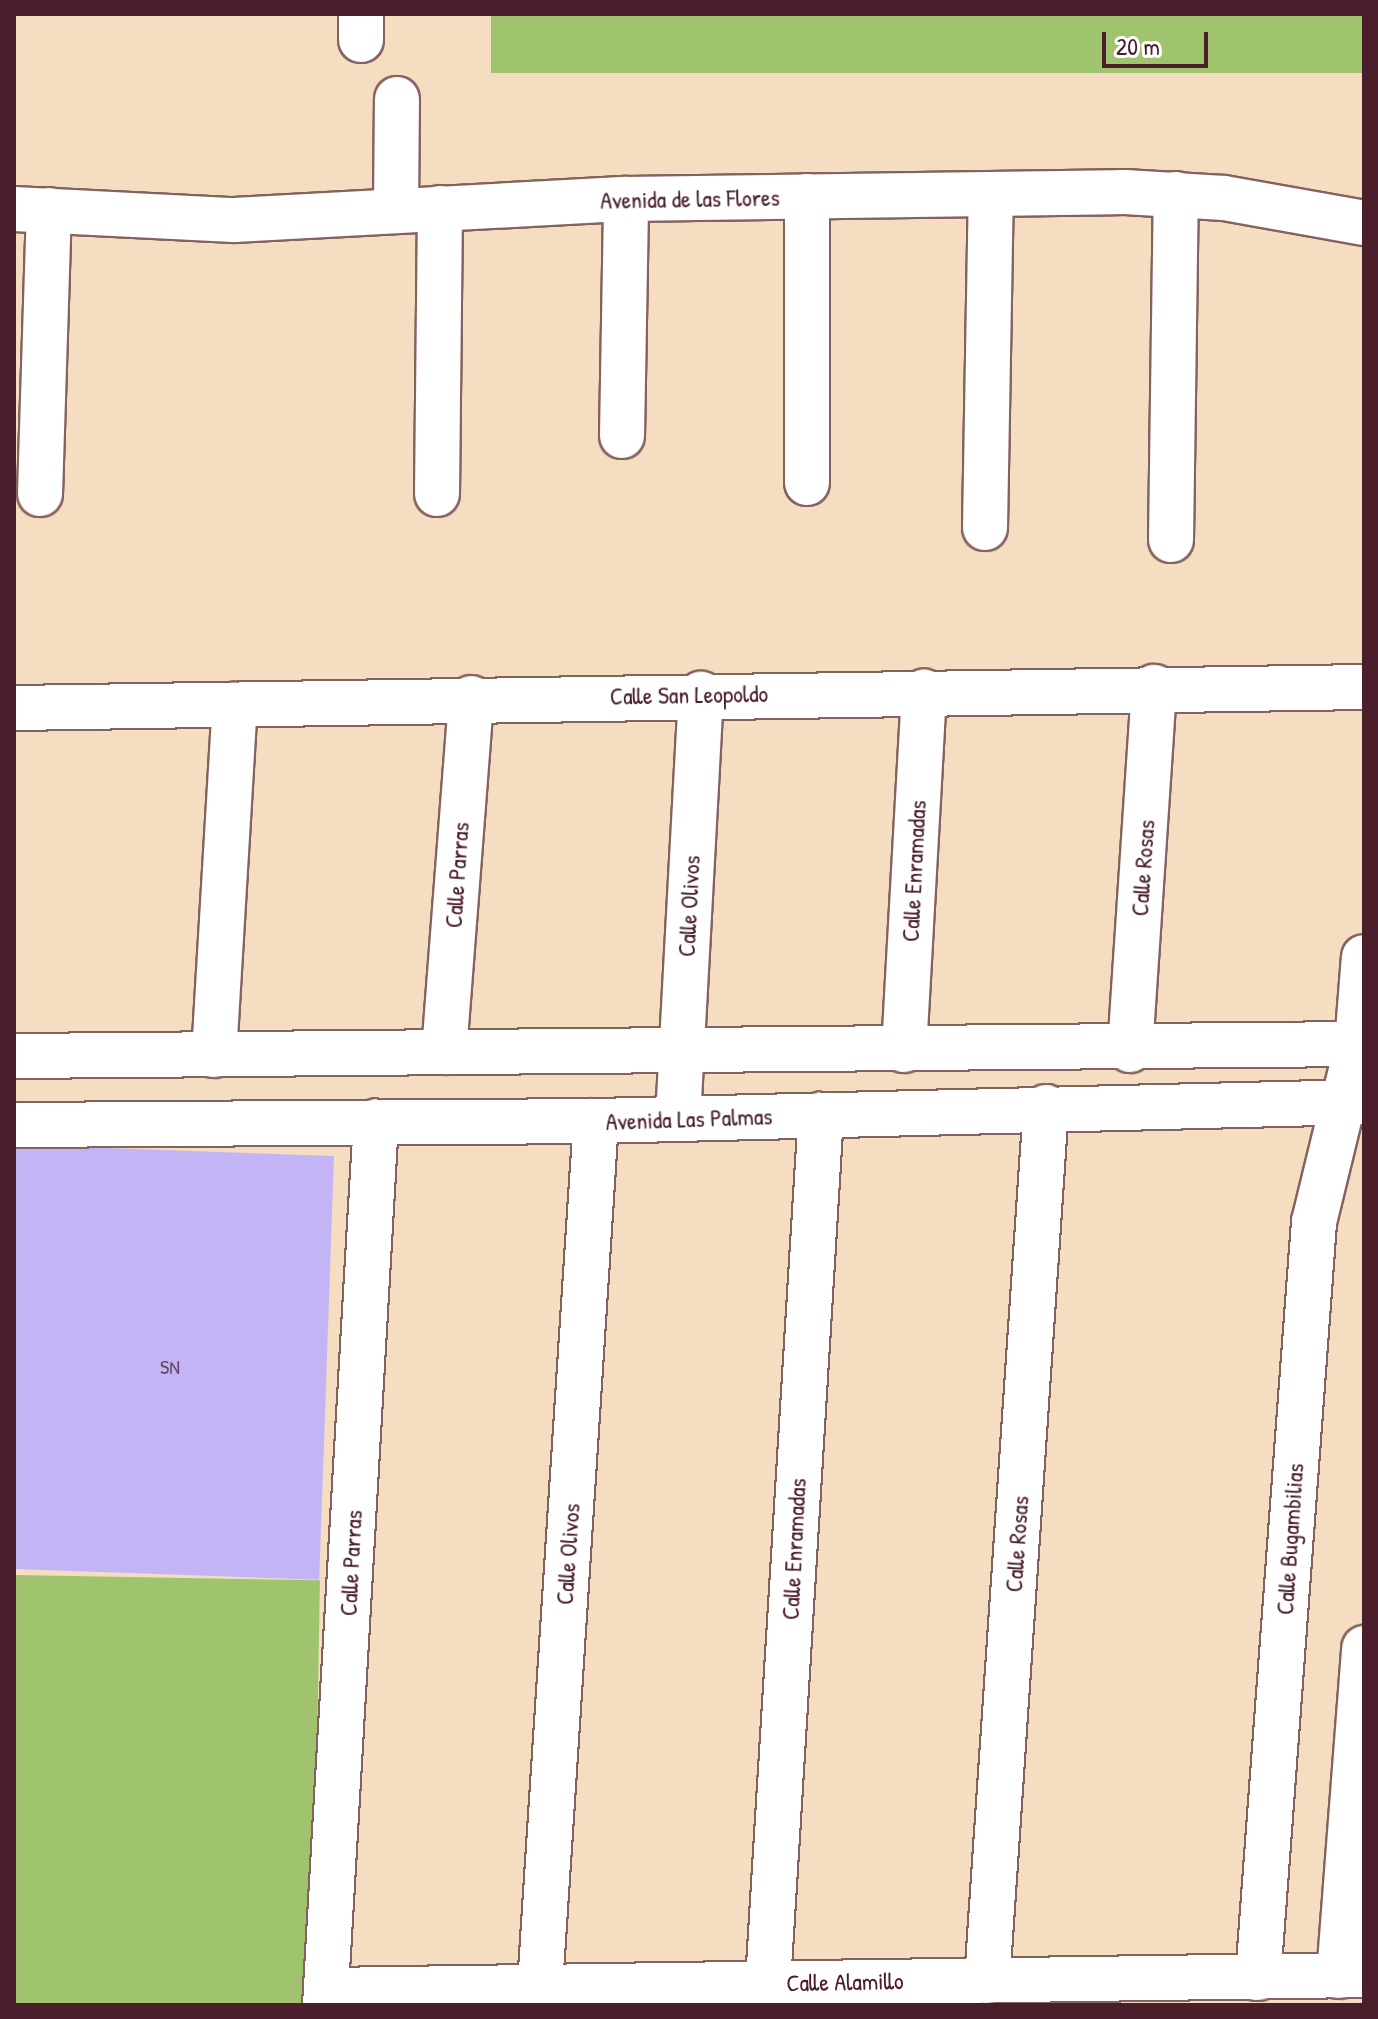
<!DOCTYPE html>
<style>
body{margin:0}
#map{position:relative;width:1378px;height:2019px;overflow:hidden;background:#f4ddc0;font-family:"Patrick Hand",sans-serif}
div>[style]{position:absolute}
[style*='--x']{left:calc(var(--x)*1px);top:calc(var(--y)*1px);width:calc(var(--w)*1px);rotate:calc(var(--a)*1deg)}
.green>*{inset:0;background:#a0c46e;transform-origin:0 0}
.building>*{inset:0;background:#c3b5f5;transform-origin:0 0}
.roads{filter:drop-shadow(2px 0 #86625f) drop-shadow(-2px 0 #86625f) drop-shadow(0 2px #86625f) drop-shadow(0 -2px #86625f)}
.minor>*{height:44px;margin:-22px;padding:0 22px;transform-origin:22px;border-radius:22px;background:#fff}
span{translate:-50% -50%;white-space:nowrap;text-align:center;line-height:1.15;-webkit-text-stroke:6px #fff;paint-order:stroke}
.number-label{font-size:20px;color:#68445e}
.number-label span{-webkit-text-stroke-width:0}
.street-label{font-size:24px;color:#4a1f2b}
.frame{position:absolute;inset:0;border:16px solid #4a1f2b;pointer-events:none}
.scale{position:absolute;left:1102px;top:32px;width:106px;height:36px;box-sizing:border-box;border:4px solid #4a1f2b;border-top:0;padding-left:10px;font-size:24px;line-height:28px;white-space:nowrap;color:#4a1f2b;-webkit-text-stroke:6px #fff;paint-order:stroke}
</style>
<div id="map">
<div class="green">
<i style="left:491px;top:14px;width:873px;height:59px"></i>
<i style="left:14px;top:1575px;width:306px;height:430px;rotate:1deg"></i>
</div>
<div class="building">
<i style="left:334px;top:1156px;width:424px;height:320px;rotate:92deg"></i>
</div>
<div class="roads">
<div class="minor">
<i style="--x:361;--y:14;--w:26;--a:90"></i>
<i style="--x:14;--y:209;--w:220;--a:2.9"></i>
<i style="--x:234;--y:220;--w:393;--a:-3.1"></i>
<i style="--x:626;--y:199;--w:499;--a:-0.8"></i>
<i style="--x:1125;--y:192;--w:99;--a:3.5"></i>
<i style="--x:1224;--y:198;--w:142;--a:10.1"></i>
<i style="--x:396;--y:210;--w:111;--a:-89.5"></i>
<i style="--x:622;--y:436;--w:237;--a:-89"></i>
<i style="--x:807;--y:483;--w:287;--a:-90"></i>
<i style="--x:40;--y:494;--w:284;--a:-88.2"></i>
<i style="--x:437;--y:494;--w:286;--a:-89.4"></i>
<i style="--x:985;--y:528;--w:333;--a:-89"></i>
<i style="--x:1171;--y:540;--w:346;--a:-89.2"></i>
<i style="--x:14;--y:708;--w:1350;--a:-0.89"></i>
<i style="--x:904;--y:1050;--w:359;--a:-86.8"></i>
<i style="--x:1130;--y:1050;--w:364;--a:-86.2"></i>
<i style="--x:444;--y:1052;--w:355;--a:-85.6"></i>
<i style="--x:214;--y:1055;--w:351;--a:-86.6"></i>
<i style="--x:14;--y:1056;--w:1350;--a:-0.51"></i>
<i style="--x:678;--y:1118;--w:425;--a:-86.9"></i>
<i style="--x:14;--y:1125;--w:582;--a:-0.39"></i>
<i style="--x:596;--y:1121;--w:768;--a:-1.42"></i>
<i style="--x:1339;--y:1976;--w:329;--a:-85.6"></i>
<i style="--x:1258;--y:1978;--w:758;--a:-85.76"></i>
<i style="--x:1314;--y:1222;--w:182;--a:-76.3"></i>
<i style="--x:1357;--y:1045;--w:88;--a:-85.5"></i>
<i style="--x:987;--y:1981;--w:876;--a:-86.14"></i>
<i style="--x:768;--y:1983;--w:870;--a:-86.51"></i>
<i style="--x:540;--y:1986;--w:867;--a:-86.3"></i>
<i style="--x:326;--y:1990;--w:1038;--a:-0.83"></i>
<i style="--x:325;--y:2005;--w:885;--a:-86.7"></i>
</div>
</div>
<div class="number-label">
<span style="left:170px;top:1366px">SN</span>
</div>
<div class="street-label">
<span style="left:690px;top:199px;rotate:-1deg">Avenida de las Flores</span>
<span style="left:689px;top:695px;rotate:-1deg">Calle San Leopoldo</span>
<span style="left:1143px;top:868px;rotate:-86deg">Calle Rosas</span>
<span style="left:914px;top:871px;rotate:-87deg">Calle Enramadas</span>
<span style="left:457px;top:875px;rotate:-86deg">Calle Parras</span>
<span style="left:689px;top:906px;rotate:-87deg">Calle Olivos</span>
<span style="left:689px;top:1119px;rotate:-2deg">Avenida Las Palmas</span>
<span style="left:1290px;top:1539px;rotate:-86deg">Calle Bugambilias</span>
<span style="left:1017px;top:1544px;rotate:-86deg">Calle Rosas</span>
<span style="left:794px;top:1549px;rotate:-87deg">Calle Enramadas</span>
<span style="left:568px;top:1554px;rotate:-86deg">Calle Olivos</span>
<span style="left:351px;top:1563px;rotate:-87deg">Calle Parras</span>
<span style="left:845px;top:1982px;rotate:-1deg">Calle Alamillo</span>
</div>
<div class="frame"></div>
<div class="scale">20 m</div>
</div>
